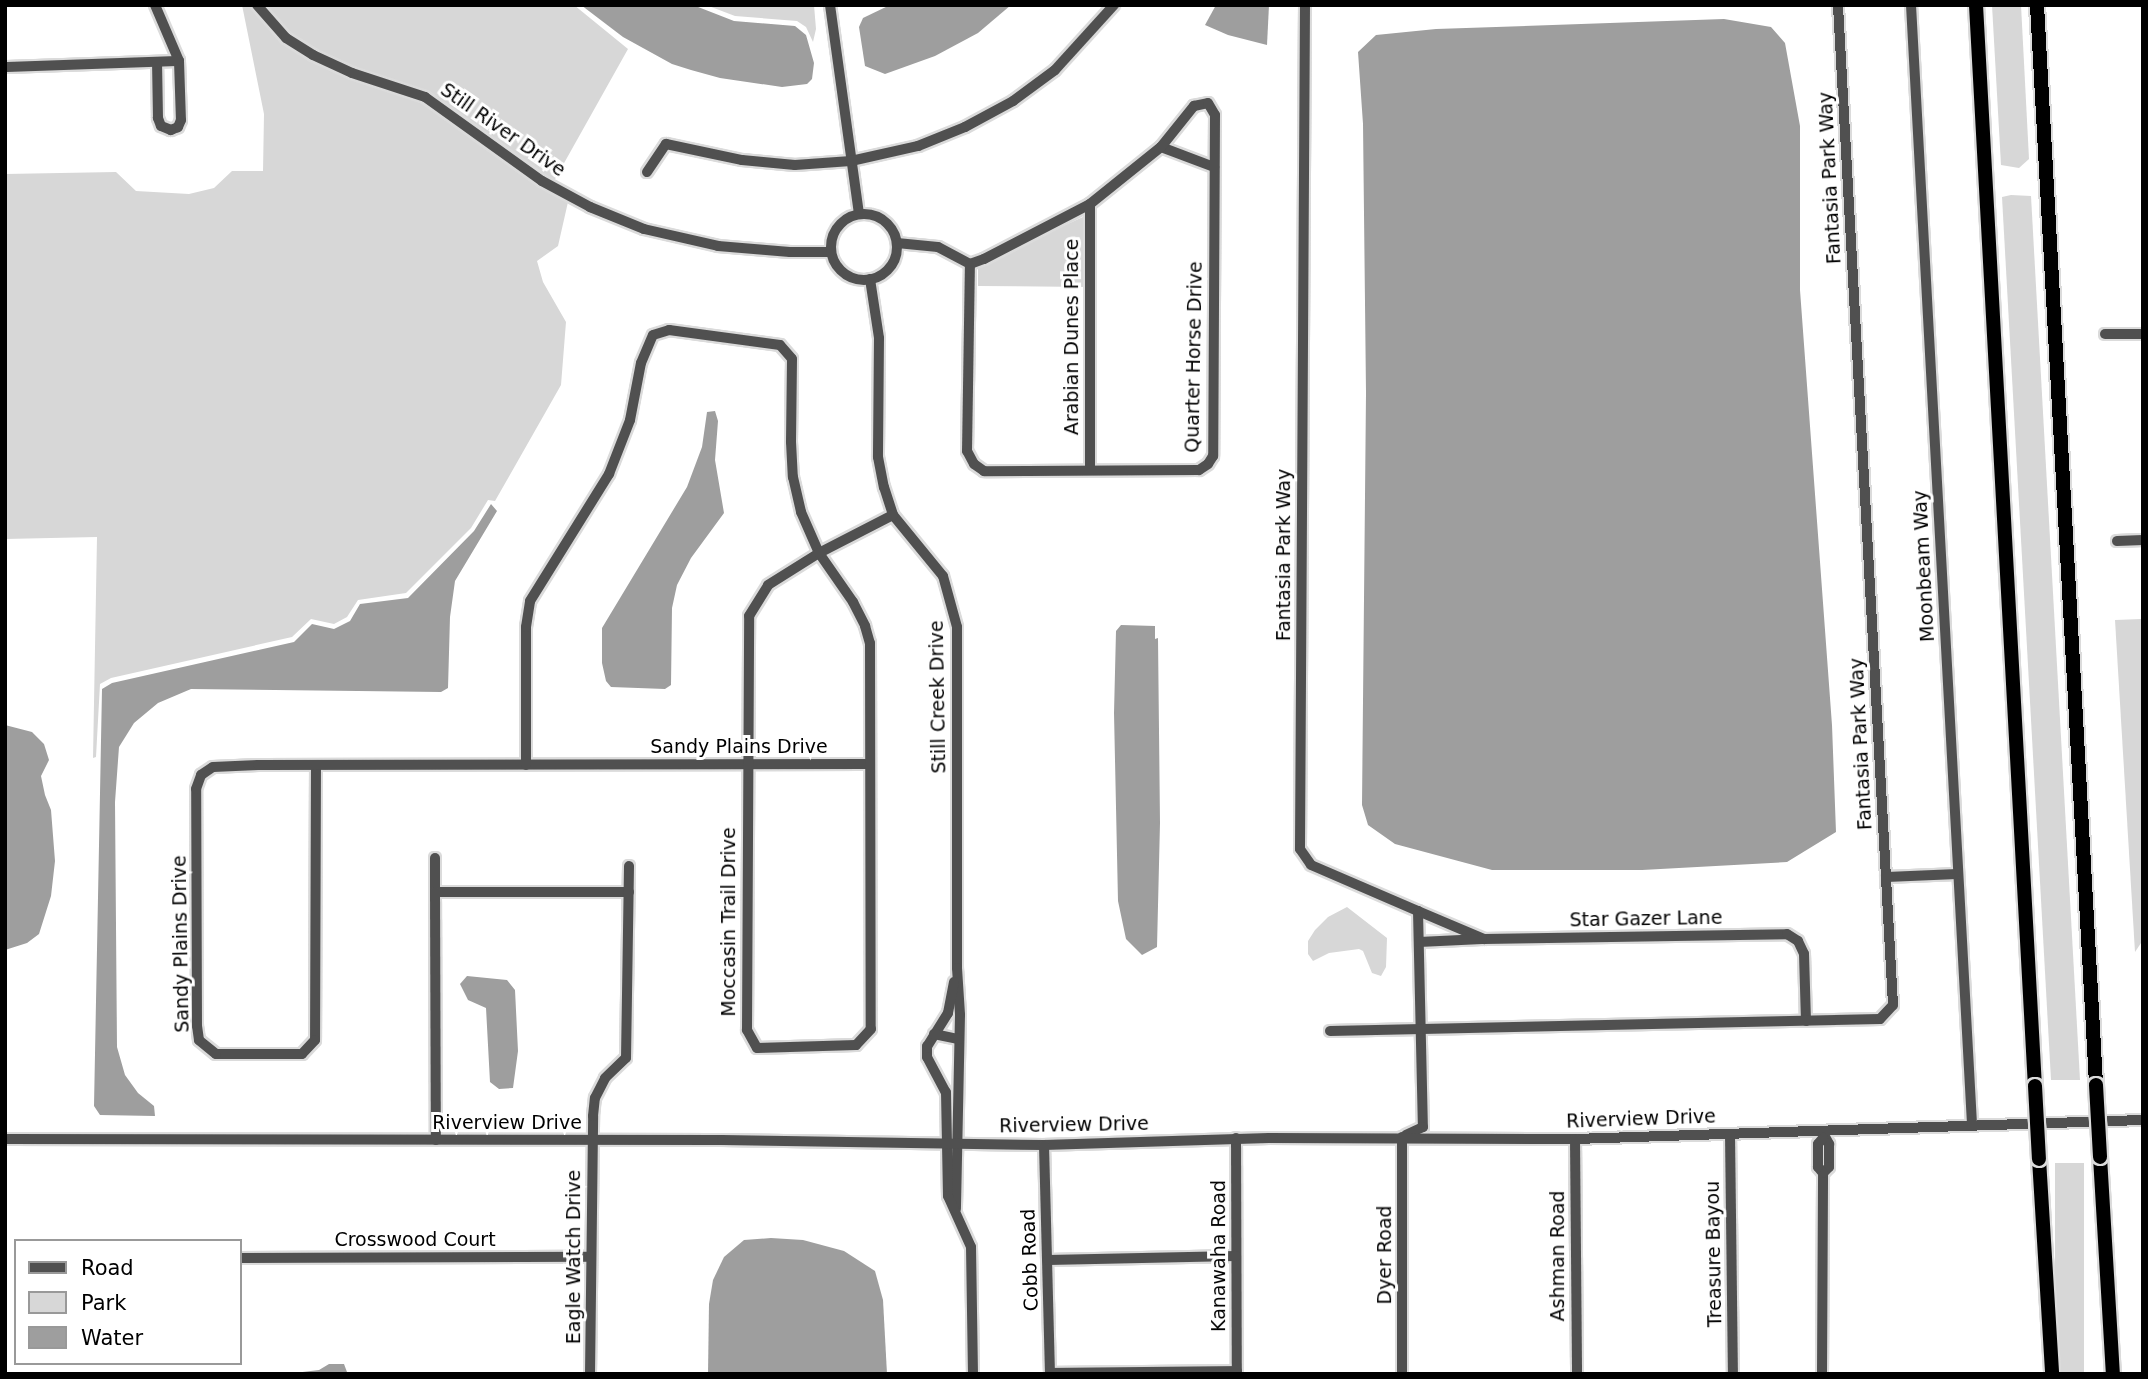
<!DOCTYPE html>
<style>
body{margin:0}
#map{position:relative;width:2148px;height:1379px;overflow:hidden;background:#fff;font-family:"DejaVu Sans",sans-serif}
div>[style]{position:absolute}
[style*='--x']{left:calc(var(--x)*1px);top:calc(var(--y)*1px);width:calc(var(--w)*1px);rotate:calc(var(--a)*1deg)}
.green>*{inset:0;background:#d7d7d7;transform-origin:0 0}
.water>*{inset:0;background:#9e9e9e}
.roads{filter:drop-shadow(2px 0 #dbdbdb) drop-shadow(-2px 0 #dbdbdb) drop-shadow(0 2px #dbdbdb) drop-shadow(0 -2px #dbdbdb)}
.minor>*{height:10px;margin:-5px;padding:0 5px;transform-origin:5px;border-radius:5px;background:#505050}
.minor>.ring{margin:-5px;padding:0;box-sizing:content-box;background:none;border:10px solid #505050;border-radius:50%}
.highway>*{height:14px;margin:-7px;padding:0 7px;transform-origin:7px;border-radius:7px;background:#000}
.bridges{filter:drop-shadow(2px 0 #dbdbdb) drop-shadow(-2px 0 #dbdbdb) drop-shadow(0 2px #dbdbdb) drop-shadow(0 -2px #dbdbdb)}
.highway-bridge>*{height:14px;margin:-7px;padding:0 7px;transform-origin:7px;border-radius:7px;background:#000}
span{translate:-50% -50%;white-space:nowrap;text-align:center;line-height:1.15;-webkit-text-stroke:6px #fff;paint-order:stroke}
.street-label{font-size:19px;color:#000}
.frame{position:absolute;inset:0;border:7px solid #000;pointer-events:none}
.legend{position:absolute;left:14px;top:1239px;width:228px;height:126px;box-sizing:border-box;background:#fff;border:2px solid #999;margin:0;padding:9px 12px;list-style:none;font-size:21px;color:#000}
.legend li{display:flex;align-items:center;gap:14px;height:35px}
.legend b{width:35px;border:2px solid #999}
</style>
<div id="map">
<div class="green">
<i style="clip-path:polygon(242px 5px,250px 5px,283px 43px,310px 61px,350px 78px,423px 102px,501px 160px,568px 202px,558px 246px,537px 261px,543px 282px,566px 322px,561px 385px,495px 501px,488px 500px,471px 528px,406px 593px,358px 600px,347px 617px,334px 624px,311px 619px,292px 637px,111px 678px,100px 684px,96px 757px,93px 758px,97px 537px,5px 539px,5px 174px,116px 172px,136px 191px,189px 194px,214px 188px,232px 171px,263px 171px,264px 114px)"></i>
<i style="clip-path:polygon(263px 5px,574px 5px,628px 49px,554px 181px,428px 92px,353px 67px,315px 50px,289px 33px)"></i>
<i style="clip-path:polygon(706px 5px,814px 5px,816px 29px,813px 42px,806px 27px,797px 21px,735px 16px)"></i>
<i style="clip-path:polygon(1992px 5px,2021px 5px,2029px 159px,2019px 168px,2001px 165px)"></i>
<i style="clip-path:polygon(2011px 195px,2031px 196px,2080px 1080px,2051px 1080px,2002px 197px)"></i>
<i style="clip-path:polygon(1085px 216px,1086px 287px,978px 286px,978px 265px)"></i>
<i style="clip-path:polygon(2142px 619px,2143px 940px,2135px 952px,2115px 620px)"></i>
<i style="clip-path:polygon(1347px 907px,1387px 938px,1386px 967px,1381px 976px,1372px 973px,1363px 951px,1359px 949px,1329px 953px,1313px 961px,1308px 954px,1308px 941px,1315px 930px,1328px 917px)"></i>
<i style="left:2055px;top:1163px;width:29px;height:211px"></i>
</div>
<div class="water">
<i style="clip-path:polygon(581px 5px,693px 5px,734px 21px,795px 26px,806px 35px,814px 63px,812px 79px,807px 84px,782px 87px,720px 78px,691px 70px,672px 64px,623px 37px)"></i>
<i style="clip-path:polygon(890px 5px,1011px 5px,978px 33px,935px 56px,885px 74px,865px 66px,859px 27px,863px 18px)"></i>
<i style="clip-path:polygon(1216px 5px,1269px 5px,1267px 45px,1228px 35px,1205px 25px)"></i>
<i style="clip-path:polygon(1724px 19px,1771px 27px,1785px 43px,1800px 126px,1800px 290px,1832px 725px,1836px 832px,1787px 862px,1642px 870px,1492px 870px,1395px 844px,1368px 825px,1362px 805px,1366px 393px,1363px 124px,1358px 52px,1376px 35px,1436px 29px)"></i>
<i style="clip-path:polygon(715px 411px,718px 421px,715px 460px,724px 513px,691px 558px,677px 585px,672px 608px,671px 685px,665px 689px,611px 687px,606px 681px,602px 663px,602px 628px,687px 487px,702px 447px,707px 412px)"></i>
<i style="clip-path:polygon(491px 504px,497px 511px,455px 581px,450px 617px,448px 688px,441px 692px,191px 689px,158px 703px,134px 723px,119px 747px,115px 802px,117px 1047px,125px 1075px,138px 1093px,154px 1106px,155px 1116px,100px 1115px,94px 1106px,102px 689px,112px 683px,294px 642px,312px 624px,334px 629px,350px 621px,360px 604px,408px 598px,474px 531px)"></i>
<i style="clip-path:polygon(1121px 625px,1155px 626px,1155px 639px,1158px 638px,1160px 823px,1157px 947px,1142px 955px,1126px 939px,1118px 901px,1114px 713px,1116px 631px)"></i>
<i style="clip-path:polygon(5px 725px,32px 732px,44px 744px,49px 760px,41px 776px,45px 795px,51px 810px,55px 861px,51px 896px,39px 934px,27px 943px,5px 950px)"></i>
<i style="clip-path:polygon(467px 976px,507px 980px,515px 990px,518px 1051px,513px 1088px,499px 1089px,490px 1082px,486px 1008px,468px 1000px,460px 984px)"></i>
<i style="clip-path:polygon(771px 1238px,803px 1240px,844px 1251px,875px 1271px,883px 1300px,887px 1374px,708px 1374px,709px 1304px,713px 1280px,724px 1257px,744px 1240px)"></i>
<i style="clip-path:polygon(329px 1364px,344px 1364px,347px 1372px,286px 1374px,319px 1370px)"></i>
</div>
<div class="roads">
<div class="minor">
<i style="--x:155;--y:5;--w:61;--a:66.8"></i>
<i style="--x:179;--y:61;--w:59;--a:88.1"></i>
<i style="--x:181;--y:120;--w:8;--a:113"></i>
<i style="--x:178;--y:127;--w:8;--a:157"></i>
<i style="--x:171;--y:130;--w:11;--a:-158"></i>
<i style="--x:161;--y:126;--w:9;--a:-111"></i>
<i style="--x:158;--y:118;--w:56;--a:-91"></i>
<i style="--x:257;--y:5;--w:44;--a:48.7"></i>
<i style="--x:286;--y:38;--w:32;--a:32"></i>
<i style="--x:313;--y:55;--w:43;--a:24.8"></i>
<i style="--x:352;--y:73;--w:77;--a:18.2"></i>
<i style="--x:425;--y:97;--w:144;--a:35.7"></i>
<i style="--x:542;--y:181;--w:55;--a:28.4"></i>
<i style="--x:590;--y:207;--w:58;--a:22.2"></i>
<i style="--x:644;--y:229;--w:76;--a:12.9"></i>
<i style="--x:718;--y:246;--w:72;--a:4.8"></i>
<i style="--x:790;--y:252;--w:41;--a:0"></i>
<i style="--x:830;--y:5;--w:211;--a:82.1"></i>
<i style="--x:1305;--y:5;--w:844;--a:90.34"></i>
<i style="--x:1300;--y:849;--w:19;--a:55"></i>
<i style="--x:1311;--y:865;--w:116;--a:23.3"></i>
<i style="--x:1418;--y:911;--w:216;--a:88.7"></i>
<i style="--x:1423;--y:1127;--w:19;--a:155"></i>
<i style="--x:1911;--y:5;--w:1121;--a:86.88"></i>
<i style="--x:5;--y:67;--w:174;--a:-2"></i>
<i style="--x:1161;--y:147;--w:57;--a:20.7"></i>
<i style="--x:647;--y:172;--w:34;--a:-56"></i>
<i style="--x:666;--y:144;--w:78;--a:11.9"></i>
<i style="--x:742;--y:160;--w:53;--a:5.4"></i>
<i style="--x:795;--y:165;--w:56;--a:-4.1"></i>
<i style="--x:851;--y:161;--w:69;--a:-12.6"></i>
<i style="--x:918;--y:146;--w:51;--a:-22"></i>
<i style="--x:965;--y:127;--w:55;--a:-28.4"></i>
<i style="--x:1013;--y:101;--w:52;--a:-36.4"></i>
<i style="--x:1055;--y:70;--w:88;--a:-47.8"></i>
<i class="ring" style="left:831px;top:214px;width:56px;height:56px"></i>
<i style="--x:897;--y:243;--w:41;--a:5.6"></i>
<i style="--x:938;--y:247;--w:36;--a:28"></i>
<i style="--x:970;--y:264;--w:15;--a:-20"></i>
<i style="--x:984;--y:259;--w:119;--a:-27.4"></i>
<i style="--x:1090;--y:204;--w:91;--a:-38.8"></i>
<i style="--x:1161;--y:147;--w:53;--a:-51.2"></i>
<i style="--x:1194;--y:106;--w:14;--a:-12"></i>
<i style="--x:1208;--y:103;--w:14;--a:60"></i>
<i style="--x:1215;--y:115;--w:341;--a:90.3"></i>
<i style="--x:1213;--y:456;--w:9;--a:122"></i>
<i style="--x:1208;--y:464;--w:11;--a:146"></i>
<i style="--x:1199;--y:470;--w:215;--a:179.7"></i>
<i style="--x:984;--y:471;--w:12;--a:-145"></i>
<i style="--x:974;--y:464;--w:15;--a:-118"></i>
<i style="--x:967;--y:451;--w:187;--a:-89.1"></i>
<i style="--x:870;--y:279;--w:60;--a:81.3"></i>
<i style="--x:879;--y:338;--w:119;--a:90.5"></i>
<i style="--x:878;--y:457;--w:31;--a:79"></i>
<i style="--x:884;--y:487;--w:29;--a:72"></i>
<i style="--x:893;--y:515;--w:79;--a:50.7"></i>
<i style="--x:943;--y:576;--w:53;--a:74.6"></i>
<i style="--x:957;--y:627;--w:341;--a:90"></i>
<i style="--x:957;--y:968;--w:47;--a:86.3"></i>
<i style="--x:960;--y:1015;--w:194;--a:91.2"></i>
<i style="--x:2105;--y:334;--w:38;--a:0"></i>
<i style="--x:1090;--y:470;--w:266;--a:-90"></i>
<i style="--x:2117;--y:541;--w:26;--a:-2"></i>
<i style="--x:316;--y:765;--w:275;--a:90.2"></i>
<i style="--x:315;--y:1040;--w:19;--a:133"></i>
<i style="--x:302;--y:1054;--w:86;--a:180"></i>
<i style="--x:216;--y:1054;--w:22;--a:-141"></i>
<i style="--x:199;--y:1040;--w:14;--a:-98"></i>
<i style="--x:197;--y:1026;--w:237;--a:-90.2"></i>
<i style="--x:196;--y:789;--w:15;--a:-70"></i>
<i style="--x:201;--y:775;--w:14;--a:-34"></i>
<i style="--x:213;--y:767;--w:45;--a:-2.5"></i>
<i style="--x:258;--y:765;--w:610;--a:-0.09"></i>
<i style="--x:526;--y:765;--w:138;--a:-90"></i>
<i style="--x:526;--y:627;--w:26;--a:-81"></i>
<i style="--x:530;--y:601;--w:150;--a:-58.1"></i>
<i style="--x:609;--y:474;--w:58;--a:-68.7"></i>
<i style="--x:630;--y:420;--w:58;--a:-79.1"></i>
<i style="--x:641;--y:363;--w:30;--a:-67"></i>
<i style="--x:653;--y:335;--w:17;--a:-17"></i>
<i style="--x:669;--y:330;--w:112;--a:7.7"></i>
<i style="--x:780;--y:345;--w:18;--a:49"></i>
<i style="--x:792;--y:359;--w:83;--a:90.7"></i>
<i style="--x:791;--y:442;--w:35;--a:87"></i>
<i style="--x:793;--y:477;--w:36;--a:77"></i>
<i style="--x:801;--y:512;--w:45;--a:66.3"></i>
<i style="--x:819;--y:553;--w:60;--a:55.2"></i>
<i style="--x:853;--y:602;--w:27;--a:63"></i>
<i style="--x:865;--y:626;--w:18;--a:74"></i>
<i style="--x:870;--y:643;--w:386;--a:89.9"></i>
<i style="--x:871;--y:1029;--w:22;--a:133"></i>
<i style="--x:856;--y:1045;--w:99;--a:178.3"></i>
<i style="--x:757;--y:1048;--w:21;--a:-119"></i>
<i style="--x:747;--y:1030;--w:414;--a:-89.7"></i>
<i style="--x:749;--y:616;--w:36;--a:-58"></i>
<i style="--x:768;--y:585;--w:60;--a:-32.1"></i>
<i style="--x:819;--y:553;--w:83;--a:-27.2"></i>
<i style="--x:435;--y:858;--w:34;--a:90"></i>
<i style="--x:435;--y:892;--w:194;--a:0"></i>
<i style="--x:1886;--y:877;--w:72;--a:-2.4"></i>
<i style="--x:435;--y:892;--w:248;--a:89.8"></i>
<i style="--x:1418;--y:911;--w:72;--a:23"></i>
<i style="--x:1484;--y:939;--w:303;--a:-0.9"></i>
<i style="--x:1787;--y:934;--w:13;--a:32"></i>
<i style="--x:1798;--y:941;--w:14;--a:65"></i>
<i style="--x:1804;--y:954;--w:67;--a:88.3"></i>
<i style="--x:1419;--y:942;--w:63;--a:-2.7"></i>
<i style="--x:954;--y:982;--w:32;--a:101"></i>
<i style="--x:948;--y:1013;--w:39;--a:122"></i>
<i style="--x:927;--y:1046;--w:11;--a:90"></i>
<i style="--x:927;--y:1057;--w:40;--a:62"></i>
<i style="--x:946;--y:1092;--w:104;--a:88.9"></i>
<i style="--x:948;--y:1196;--w:56;--a:65.7"></i>
<i style="--x:971;--y:1247;--w:127;--a:89.1"></i>
<i style="--x:1330;--y:1031;--w:550;--a:-1.25"></i>
<i style="--x:1880;--y:1019;--w:19;--a:-47"></i>
<i style="--x:1893;--y:1005;--w:1002;--a:-93.15"></i>
<i style="--x:934;--y:1034;--w:25;--a:12"></i>
<i style="--x:1823;--y:1133;--w:13;--a:61"></i>
<i style="--x:1829;--y:1144;--w:23;--a:90"></i>
<i style="--x:1829;--y:1167;--w:8;--a:135"></i>
<i style="--x:1730;--y:1134;--w:240;--a:89.3"></i>
<i style="--x:1236;--y:1138;--w:236;--a:89.8"></i>
<i style="--x:5;--y:1139;--w:717;--a:0.08"></i>
<i style="--x:722;--y:1140;--w:322;--a:0.9"></i>
<i style="--x:1044;--y:1145;--w:225;--a:-1.8"></i>
<i style="--x:1269;--y:1138;--w:306;--a:0.2"></i>
<i style="--x:1575;--y:1139;--w:568;--a:-1.92"></i>
<i style="--x:1575;--y:1139;--w:235;--a:89.5"></i>
<i style="--x:1044;--y:1145;--w:229;--a:88.5"></i>
<i style="--x:240;--y:1258;--w:351;--a:-0.2"></i>
<i style="--x:1048;--y:1260;--w:188;--a:-1.2"></i>
<i style="--x:1050;--y:1373;--w:187;--a:-0.6"></i>
<i style="--x:590;--y:1374;--w:258;--a:-89.3"></i>
<i style="--x:593;--y:1116;--w:18;--a:-84"></i>
<i style="--x:595;--y:1098;--w:22;--a:-63"></i>
<i style="--x:605;--y:1078;--w:29;--a:-44"></i>
<i style="--x:626;--y:1058;--w:192;--a:-89.1"></i>
<i style="--x:1402;--y:1374;--w:237;--a:-90"></i>
<i style="--x:1822;--y:1374;--w:201;--a:-89.7"></i>
<i style="--x:1823;--y:1173;--w:8;--a:-130"></i>
<i style="--x:1818;--y:1167;--w:23;--a:-90"></i>
<i style="--x:1818;--y:1144;--w:8;--a:-50"></i>
</div>
<div class="highway">
<i style="--x:1976;--y:5;--w:1083;--a:86.88"></i>
<i style="--x:2037;--y:5;--w:1082;--a:86.87"></i>
<i style="--x:2100;--y:1157;--w:217;--a:86.6"></i>
<i style="--x:2039;--y:1159;--w:215;--a:86.5"></i>
</div>
</div>
<div class="bridges">
<div class="highway-bridge">
<i style="--x:2096;--y:1085;--w:72;--a:86.8"></i>
<i style="--x:2035;--y:1086;--w:73;--a:86.9"></i>
</div>
</div>
<div class="street-label">
<span style="left:503px;top:130px;rotate:35deg">Still River Drive</span>
<span style="left:1830px;top:178px;rotate:-93deg">Fantasia Park Way</span>
<span style="left:1072px;top:337px;rotate:-90deg">Arabian Dunes Place</span>
<span style="left:1194px;top:357px;rotate:-89deg">Quarter Horse Drive</span>
<span style="left:1284px;top:555px;rotate:-90deg">Fantasia Park Way</span>
<span style="left:1924px;top:566px;rotate:-93deg">Moonbeam Way</span>
<span style="left:938px;top:697px;rotate:-91deg">Still Creek Drive</span>
<span style="left:1861px;top:744px;rotate:-93deg">Fantasia Park Way</span>
<span style="left:739px;top:747px">Sandy Plains Drive</span>
<span style="left:1646px;top:919px;rotate:-1deg">Star Gazer Lane</span>
<span style="left:729px;top:922px;rotate:-90deg">Moccasin Trail Drive</span>
<span style="left:181px;top:944px;rotate:-91deg">Sandy Plains Drive</span>
<span style="left:1641px;top:1119px;rotate:-2deg">Riverview Drive</span>
<span style="left:507px;top:1123px">Riverview Drive</span>
<span style="left:1074px;top:1125px;rotate:-1deg">Riverview Drive</span>
<span style="left:415px;top:1240px">Crosswood Court</span>
<span style="left:1714px;top:1254px;rotate:-91deg">Treasure Bayou</span>
<span style="left:1385px;top:1255px;rotate:-90deg">Dyer Road</span>
<span style="left:1219px;top:1256px;rotate:-90deg">Kanawaha Road</span>
<span style="left:1558px;top:1256px;rotate:-90deg">Ashman Road</span>
<span style="left:574px;top:1257px;rotate:-90deg">Eagle Watch Drive</span>
<span style="left:1030px;top:1260px;rotate:-92deg">Cobb Road</span>
</div>
<div class="frame"></div>
<ul class="legend">
<li><b style="height:9px;background:#505050"></b>Road</li>
<li><b style="height:19px;background:#d7d7d7"></b>Park</li>
<li><b style="height:19px;background:#9e9e9e"></b>Water</li>
</ul>
</div>
